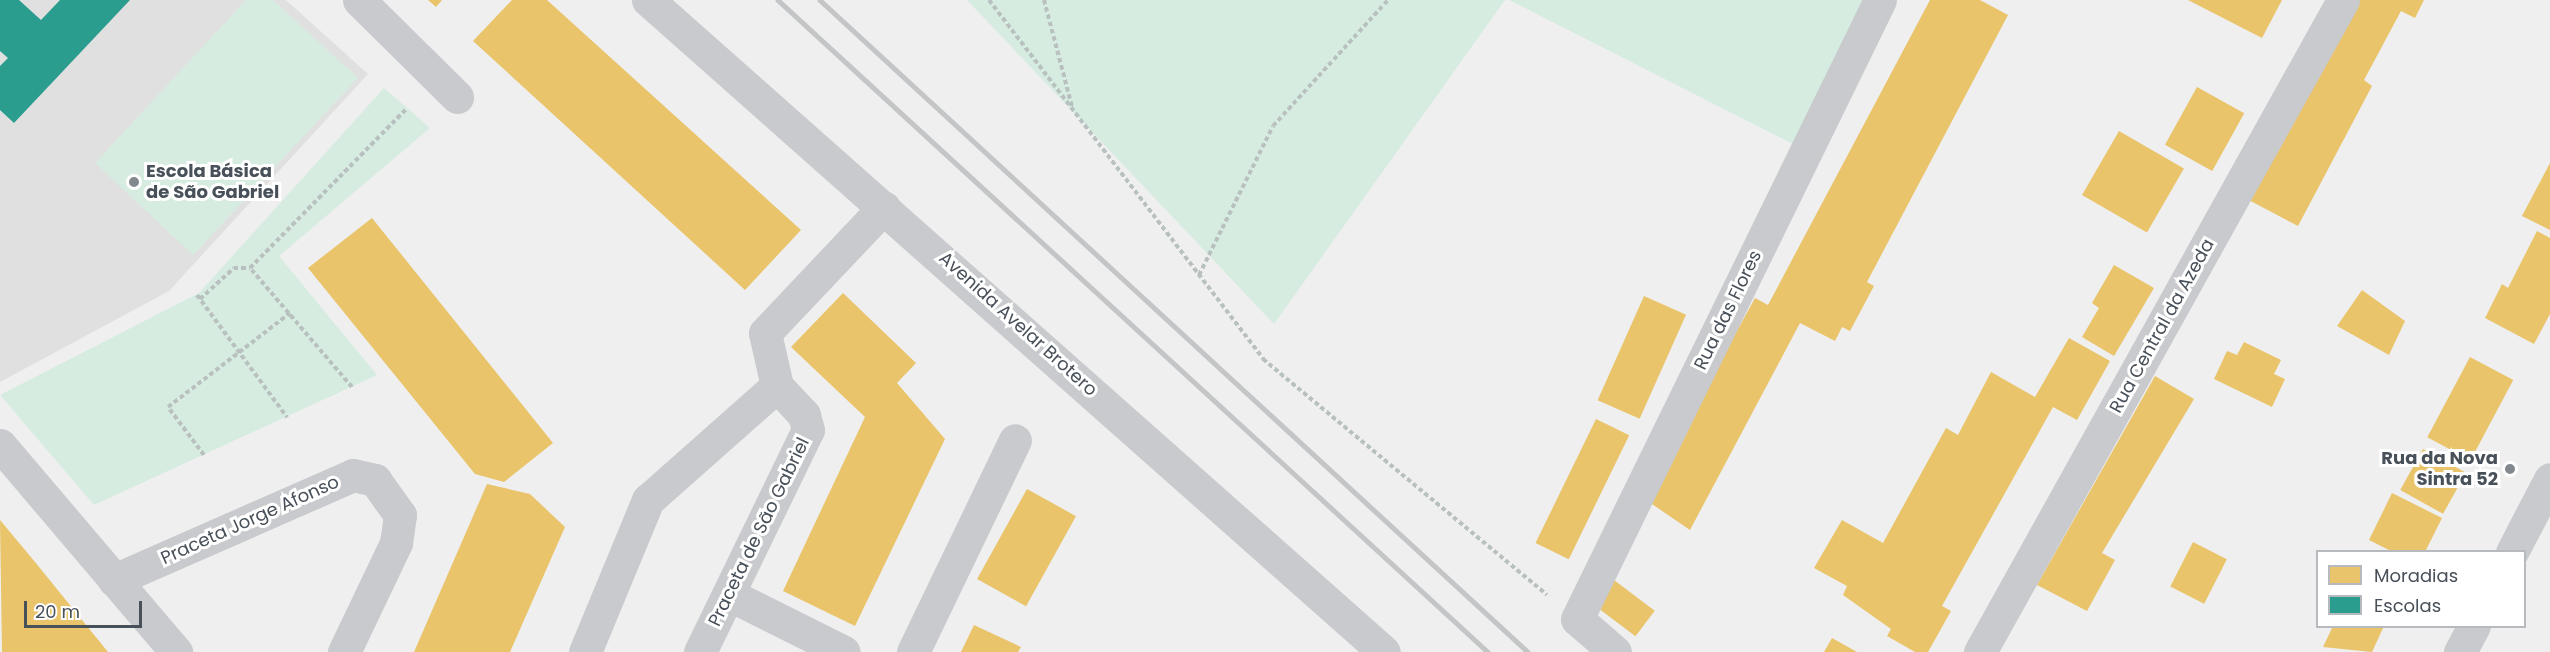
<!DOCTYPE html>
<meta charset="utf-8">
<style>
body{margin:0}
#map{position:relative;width:2550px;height:652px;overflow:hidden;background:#efefef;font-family:Poppins,sans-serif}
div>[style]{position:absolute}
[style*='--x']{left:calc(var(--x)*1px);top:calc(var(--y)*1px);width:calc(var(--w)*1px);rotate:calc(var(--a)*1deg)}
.education>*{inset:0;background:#e1e0e0}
.green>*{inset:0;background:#d6ece0}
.homes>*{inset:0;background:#e9c46a;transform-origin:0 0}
.schools>*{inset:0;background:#2a9d8f}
.path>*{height:4px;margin-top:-2px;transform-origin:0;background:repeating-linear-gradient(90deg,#b8c1bf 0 4.5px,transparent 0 7.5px)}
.minor>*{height:33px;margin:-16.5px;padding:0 16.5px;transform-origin:16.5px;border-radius:16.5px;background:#c9cacd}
.rail>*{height:4.5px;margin:-2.25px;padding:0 2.25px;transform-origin:2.25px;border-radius:2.25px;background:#c4c5c7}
.dots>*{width:16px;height:16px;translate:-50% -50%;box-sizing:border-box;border:3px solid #fff;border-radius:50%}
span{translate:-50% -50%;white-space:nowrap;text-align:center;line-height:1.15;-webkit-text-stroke:6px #fff;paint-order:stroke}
.poi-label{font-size:18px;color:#485059;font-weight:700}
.left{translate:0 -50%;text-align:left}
.right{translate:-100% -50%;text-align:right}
.street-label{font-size:18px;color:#485059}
.legend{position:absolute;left:2316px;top:550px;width:210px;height:78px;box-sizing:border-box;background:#fff;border:2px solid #b6b9bd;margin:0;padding:8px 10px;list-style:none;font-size:18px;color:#485059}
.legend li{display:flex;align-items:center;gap:12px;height:30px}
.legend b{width:30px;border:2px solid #b6b9bd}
.scale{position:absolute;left:24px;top:601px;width:118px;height:27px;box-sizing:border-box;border:3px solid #485059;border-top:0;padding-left:8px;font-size:18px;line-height:21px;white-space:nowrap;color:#485059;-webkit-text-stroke:4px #fff;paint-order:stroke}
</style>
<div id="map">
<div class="education">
<i style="clip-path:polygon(0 0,286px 0,368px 74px,169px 291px,0 382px)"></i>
</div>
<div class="green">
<i style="clip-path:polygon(246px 0,273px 0,358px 78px,193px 255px,95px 163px)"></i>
<i style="clip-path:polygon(967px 0,1505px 0,1274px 324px)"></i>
<i style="clip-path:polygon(1509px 0,1870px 0,1797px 146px)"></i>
<i style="clip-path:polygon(384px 88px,430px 128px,279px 256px,377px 375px,94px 505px,0 395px,199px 293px)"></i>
</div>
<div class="homes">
<i style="clip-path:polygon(428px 0,442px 0,436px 7px)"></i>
<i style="clip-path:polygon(512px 0,547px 0,801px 230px,745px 290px,473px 41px)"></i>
<i style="clip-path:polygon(1930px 0,1980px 0,2008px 15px,1867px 282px,1874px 286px,1850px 331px,1842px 327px,1835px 341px,1800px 323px,1690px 530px,1649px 502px,1671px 451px,1755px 298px,1768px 305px)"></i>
<i style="clip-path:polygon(2188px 0,2282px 0,2262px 38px)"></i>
<i style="clip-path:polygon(2352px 0,2424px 0,2415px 18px,2401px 11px,2364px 80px,2372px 86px,2298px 226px,2245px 198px)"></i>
<i style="left:2197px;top:87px;width:54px;height:66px;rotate:29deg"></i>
<i style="left:2119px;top:131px;width:75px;height:74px;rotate:30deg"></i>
<i style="clip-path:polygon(2550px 163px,2550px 230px,2522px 216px)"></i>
<i style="clip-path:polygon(372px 218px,553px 443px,504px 482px,475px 474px,308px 268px)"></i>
<i style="clip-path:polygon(2537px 231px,2550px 238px,2550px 314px,2534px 344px,2485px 318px,2502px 284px,2508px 288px)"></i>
<i style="clip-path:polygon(2114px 265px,2154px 288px,2114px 356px,2082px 337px,2099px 308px,2092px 303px)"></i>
<i style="clip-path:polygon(2362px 290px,2405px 321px,2389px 355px,2337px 326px)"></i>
<i style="clip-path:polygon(843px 293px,916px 363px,897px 383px,945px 439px,855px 626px,783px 591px,865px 417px,791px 347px)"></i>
<i style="left:1644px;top:296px;width:46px;height:114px;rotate:24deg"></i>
<i style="clip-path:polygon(2069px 338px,2110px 361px,2077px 420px,2053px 407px,1942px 606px,1951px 611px,1928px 652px,1915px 652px,1887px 636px,1891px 629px,1843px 595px,1847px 586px,1814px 568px,1842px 520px,1883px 543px,1946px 428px,1958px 435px,1991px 372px,2035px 397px)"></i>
<i style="clip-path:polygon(2244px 342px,2281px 360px,2274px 374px,2285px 379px,2272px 407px,2214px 379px,2227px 351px,2237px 355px)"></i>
<i style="left:2470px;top:357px;width:49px;height:91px;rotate:28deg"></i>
<i style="clip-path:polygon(2155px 376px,2194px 399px,2102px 553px,2115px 560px,2087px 611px,2037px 585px)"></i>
<i style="left:1596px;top:419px;width:37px;height:138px;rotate:26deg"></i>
<i style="left:2423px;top:449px;width:49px;height:47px;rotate:29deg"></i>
<i style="clip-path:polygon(487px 484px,530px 494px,565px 527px,510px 652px,414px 652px)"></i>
<i style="left:1027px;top:489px;width:56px;height:103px;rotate:29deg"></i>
<i style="clip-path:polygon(2392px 493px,2442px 518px,2425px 552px,2393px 552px,2369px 540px)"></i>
<i style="clip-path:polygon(0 520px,35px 562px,108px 652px,2px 652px)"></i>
<i style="left:2193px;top:542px;width:38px;height:50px;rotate:27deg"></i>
<i style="left:1610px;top:577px;width:56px;height:32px;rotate:37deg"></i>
<i style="clip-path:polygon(974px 625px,1021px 647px,1018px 652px,961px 652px)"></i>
<i style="clip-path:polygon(2333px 626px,2384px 626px,2372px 652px,2323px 647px)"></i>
<i style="clip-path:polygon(1832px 638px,1857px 652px,1824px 652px)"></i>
</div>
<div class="schools">
<i style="clip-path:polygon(0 0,19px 0,41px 20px,60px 0,130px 0,14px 123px,0 110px,0 66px,8px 58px,0 51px)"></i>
</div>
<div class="path">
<i style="--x:989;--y:0;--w:452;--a:52.6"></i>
<i style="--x:1263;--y:359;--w:369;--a:39.7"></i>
<i style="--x:1044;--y:0;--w:111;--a:75.3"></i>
<i style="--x:1199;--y:275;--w:166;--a:-63.6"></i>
<i style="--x:1273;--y:126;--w:171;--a:-47.6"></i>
<i style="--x:197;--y:295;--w:152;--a:53.6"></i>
<i style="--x:200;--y:299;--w:46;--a:-42.4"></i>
<i style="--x:234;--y:268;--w:16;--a:0"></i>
<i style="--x:352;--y:387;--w:157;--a:-130.6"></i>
<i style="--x:250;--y:268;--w:224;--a:-45.5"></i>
<i style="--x:204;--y:455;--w:60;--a:-126.9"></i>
<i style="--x:168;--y:407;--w:154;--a:-37.6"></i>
</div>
<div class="minor">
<i style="--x:359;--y:0;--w:138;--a:44.7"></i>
<i style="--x:648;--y:0;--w:983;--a:41.54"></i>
<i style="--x:0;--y:445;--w:272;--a:49.6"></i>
<i style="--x:2512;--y:552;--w:82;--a:-62.5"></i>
<i style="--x:114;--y:580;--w:261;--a:-23.7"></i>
<i style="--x:353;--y:475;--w:23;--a:13"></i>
<i style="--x:375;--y:480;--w:43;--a:54.5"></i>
<i style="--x:400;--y:515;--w:28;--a:98"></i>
<i style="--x:396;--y:543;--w:121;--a:115.5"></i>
<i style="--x:730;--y:595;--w:127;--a:26.6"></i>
<i style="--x:585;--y:652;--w:165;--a:-67.5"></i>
<i style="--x:648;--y:500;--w:172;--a:-41.5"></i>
<i style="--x:700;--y:652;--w:247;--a:-64.1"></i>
<i style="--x:808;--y:430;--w:16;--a:-105"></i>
<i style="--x:804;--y:415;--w:40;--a:-133"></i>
<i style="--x:777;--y:386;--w:54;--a:-102.8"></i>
<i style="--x:765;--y:333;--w:173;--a:-46.6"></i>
<i style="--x:913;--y:652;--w:235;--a:-64.3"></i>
<i style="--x:1615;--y:652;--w:50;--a:-139"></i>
<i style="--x:1577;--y:619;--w:689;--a:-63.92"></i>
<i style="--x:1980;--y:652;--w:746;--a:-60.89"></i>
<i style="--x:2460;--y:652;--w:30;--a:-62"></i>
</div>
<div class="rail">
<i style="--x:778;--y:0;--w:964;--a:42.56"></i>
<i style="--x:820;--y:0;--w:962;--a:42.64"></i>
</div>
<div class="dots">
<i style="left:134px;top:182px;background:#82888e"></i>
<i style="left:2510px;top:469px;background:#82888e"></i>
</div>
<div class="poi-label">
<span class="left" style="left:146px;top:182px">Escola Básica<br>de São Gabriel</span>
<span class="right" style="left:2498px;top:469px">Rua da Nova<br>Sintra 52</span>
</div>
<div class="street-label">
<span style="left:1728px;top:310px;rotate:-64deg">Rua das Flores</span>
<span style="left:1018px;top:324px;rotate:42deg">Avenida Avelar Brotero</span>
<span style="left:2162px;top:326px;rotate:-61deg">Rua Central da Azeda</span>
<span style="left:250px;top:520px;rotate:-24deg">Praceta Jorge Afonso</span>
<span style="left:759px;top:532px;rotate:-64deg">Praceta de São Gabriel</span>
</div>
<ul class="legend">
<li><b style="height:16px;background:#e9c46a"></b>Moradias</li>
<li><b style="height:16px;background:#2a9d8f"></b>Escolas</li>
</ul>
<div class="scale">20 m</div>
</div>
